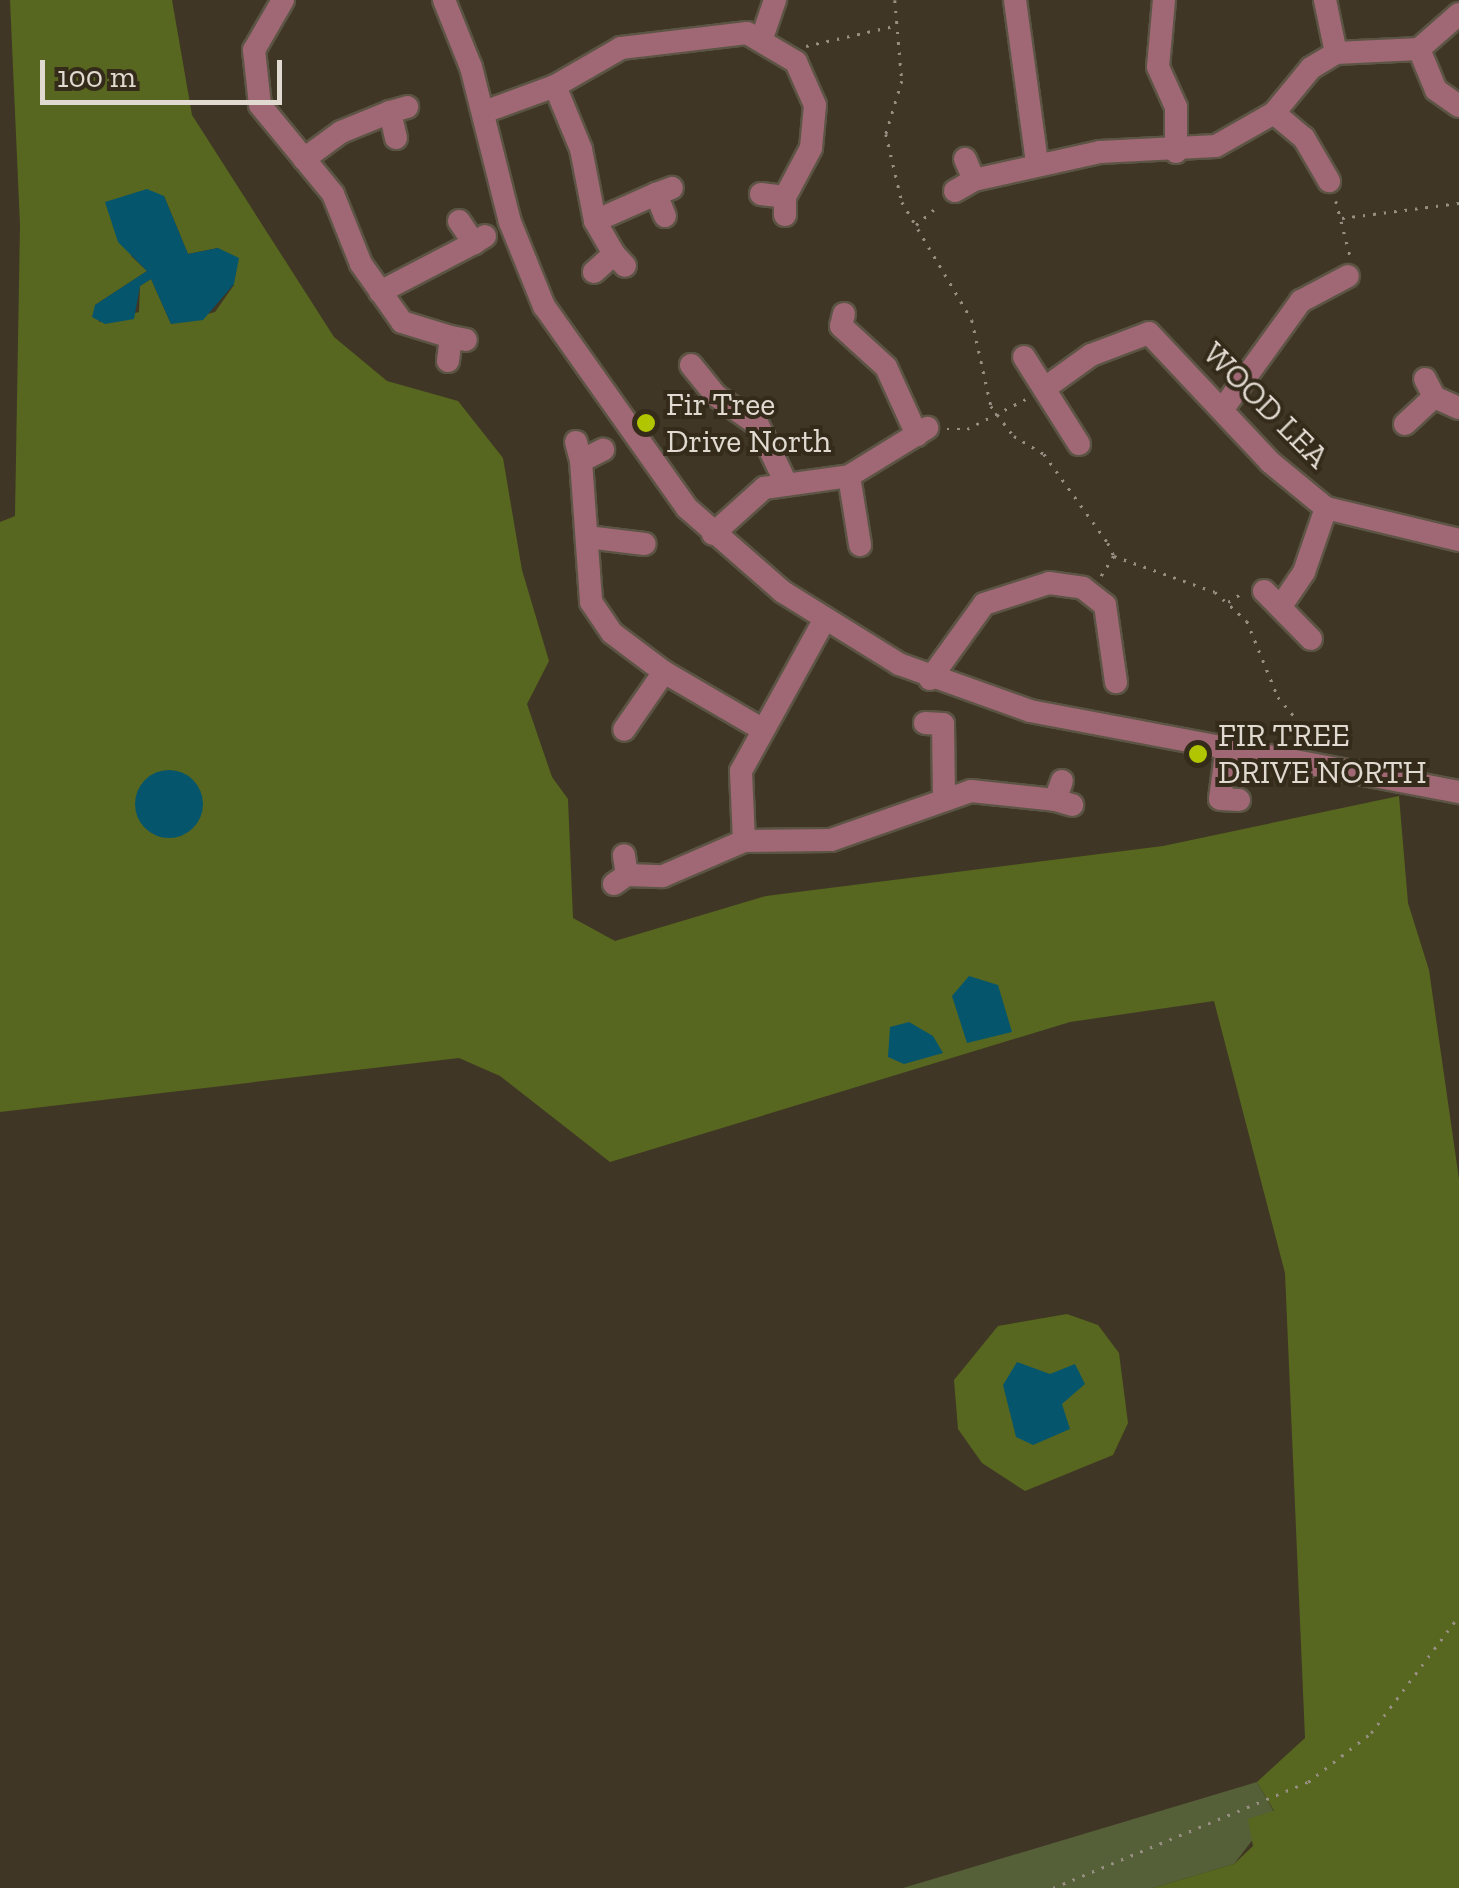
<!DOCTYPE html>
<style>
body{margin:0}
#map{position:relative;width:1459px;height:1888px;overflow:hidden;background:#3f3625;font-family:"Zilla Slab",serif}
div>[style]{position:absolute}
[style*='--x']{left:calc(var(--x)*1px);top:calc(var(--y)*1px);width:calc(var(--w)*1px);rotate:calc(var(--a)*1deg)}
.green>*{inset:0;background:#566038}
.forest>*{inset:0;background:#58671f}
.water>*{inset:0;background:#05556d}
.round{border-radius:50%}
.path>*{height:2.5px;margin-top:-1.25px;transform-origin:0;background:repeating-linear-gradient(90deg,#978f82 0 2.5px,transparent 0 10.5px)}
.roads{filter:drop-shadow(2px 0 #5c5444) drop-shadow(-2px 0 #5c5444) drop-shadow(0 2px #5c5444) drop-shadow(0 -2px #5c5444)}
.minor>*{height:22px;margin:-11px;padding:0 11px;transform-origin:11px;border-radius:11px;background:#9f6874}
.dots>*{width:28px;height:28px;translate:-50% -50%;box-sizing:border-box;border:5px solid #352b1b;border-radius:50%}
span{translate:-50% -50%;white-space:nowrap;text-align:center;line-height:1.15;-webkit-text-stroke:8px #352b1b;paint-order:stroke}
.poi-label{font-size:32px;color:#e0dad0}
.left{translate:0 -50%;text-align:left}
.street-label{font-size:32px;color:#e0dad0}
.scale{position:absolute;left:40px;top:60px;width:242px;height:45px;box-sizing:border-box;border:5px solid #e0dad0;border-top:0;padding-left:12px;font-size:30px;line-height:35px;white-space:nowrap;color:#e0dad0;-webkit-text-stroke:8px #352b1b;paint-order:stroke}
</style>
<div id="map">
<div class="green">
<i style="clip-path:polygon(1257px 1782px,1274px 1812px,1234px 1864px,1153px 1888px,903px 1888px)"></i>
</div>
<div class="forest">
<i style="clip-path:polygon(evenodd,10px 0,172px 0,192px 115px,334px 337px,387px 381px,458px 401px,503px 458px,522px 570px,549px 661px,527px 704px,552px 777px,568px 799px,573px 918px,615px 941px,766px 896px,1163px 846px,1399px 796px,1408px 903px,1429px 970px,1459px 1179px,1459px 1888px,1153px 1888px,1234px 1864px,1253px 1846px,1248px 1819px,1274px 1811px,1257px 1782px,1305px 1738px,1285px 1273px,1214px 1001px,1070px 1022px,610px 1162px,500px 1076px,459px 1058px,0 1112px,0 522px,15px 516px,20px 225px,10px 0,164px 196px,188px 254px,218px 248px,234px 285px,215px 312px,171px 324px,151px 279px,140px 286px,139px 312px,99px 322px,95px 305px,147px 271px,131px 256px,164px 196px)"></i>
<i style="clip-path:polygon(1067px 1314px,1098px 1325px,1119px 1353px,1128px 1423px,1113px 1455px,1025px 1491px,982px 1463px,958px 1429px,954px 1380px,998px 1326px)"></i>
</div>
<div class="water">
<i style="clip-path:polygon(147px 189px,164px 196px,188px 254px,218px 248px,239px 258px,234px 284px,203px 320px,171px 324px,151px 279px,140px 286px,134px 319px,105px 324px,92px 317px,95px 305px,147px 271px,118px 242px,105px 202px)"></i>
<i class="round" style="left:135px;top:770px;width:68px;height:68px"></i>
<i style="clip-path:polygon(969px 976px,998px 985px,1012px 1032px,967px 1043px,952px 996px)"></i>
<i style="clip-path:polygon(909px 1022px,933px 1036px,943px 1053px,904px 1064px,888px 1057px,890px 1027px)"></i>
<i style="clip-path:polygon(1017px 1362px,1050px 1374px,1075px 1364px,1085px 1384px,1062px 1404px,1070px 1429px,1033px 1445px,1016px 1437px,1003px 1385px)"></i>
</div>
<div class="path">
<i style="--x:895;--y:0;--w:81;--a:85.1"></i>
<i style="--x:902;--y:81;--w:55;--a:106.8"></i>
<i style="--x:886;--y:134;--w:70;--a:76.8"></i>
<i style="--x:902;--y:202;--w:137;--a:59.3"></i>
<i style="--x:972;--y:320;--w:88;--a:77.5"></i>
<i style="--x:991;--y:406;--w:38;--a:53"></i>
<i style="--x:1014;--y:436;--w:35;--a:31"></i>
<i style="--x:1044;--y:454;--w:110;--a:54.3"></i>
<i style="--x:1108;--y:543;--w:14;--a:65"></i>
<i style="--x:1114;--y:556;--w:25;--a:122"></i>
<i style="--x:806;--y:46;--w:90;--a:-12.8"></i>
<i style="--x:1336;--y:201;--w:56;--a:75.5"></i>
<i style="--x:1342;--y:218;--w:118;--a:-7.3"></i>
<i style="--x:916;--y:225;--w:30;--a:-41"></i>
<i style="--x:947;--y:429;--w:20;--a:0"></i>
<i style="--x:967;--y:429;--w:66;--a:-27"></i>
<i style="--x:1114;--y:556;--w:107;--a:19.6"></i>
<i style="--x:1215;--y:592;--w:43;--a:42.2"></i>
<i style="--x:1247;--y:621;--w:82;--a:67.8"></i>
<i style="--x:1278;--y:697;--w:31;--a:50"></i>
<i style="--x:1298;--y:721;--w:21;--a:98"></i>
<i style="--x:1228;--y:602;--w:17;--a:-33"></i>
<i style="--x:1053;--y:1888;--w:276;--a:-22.6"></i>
<i style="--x:1308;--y:1782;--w:80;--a:-37.9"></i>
<i style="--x:1371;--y:1733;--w:146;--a:-53.1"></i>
</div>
<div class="roads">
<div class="minor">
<i style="--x:283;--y:0;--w:58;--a:120.1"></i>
<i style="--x:254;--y:50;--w:55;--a:83.8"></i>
<i style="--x:260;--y:105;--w:115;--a:50.6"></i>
<i style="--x:333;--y:194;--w:75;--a:68.2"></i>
<i style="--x:361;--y:264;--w:71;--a:54.7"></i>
<i style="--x:402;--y:322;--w:51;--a:17"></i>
<i style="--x:444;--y:0;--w:72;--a:68.1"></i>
<i style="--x:471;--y:67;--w:160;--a:75.9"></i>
<i style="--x:510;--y:222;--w:91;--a:68"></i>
<i style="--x:544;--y:306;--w:247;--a:54.7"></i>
<i style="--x:687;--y:508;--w:128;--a:41.2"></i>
<i style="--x:783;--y:592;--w:137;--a:31.8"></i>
<i style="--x:899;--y:664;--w:139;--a:19.7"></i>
<i style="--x:1030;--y:711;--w:437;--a:10.7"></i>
<i style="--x:1015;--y:0;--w:163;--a:82.3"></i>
<i style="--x:1164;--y:0;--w:67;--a:95.1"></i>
<i style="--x:1158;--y:67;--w:44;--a:65.8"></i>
<i style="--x:1176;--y:107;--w:45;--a:90"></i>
<i style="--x:1325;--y:0;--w:54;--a:78.3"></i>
<i style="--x:762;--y:38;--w:40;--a:-71.1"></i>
<i style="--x:1419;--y:49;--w:44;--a:67.5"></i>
<i style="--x:1436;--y:90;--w:28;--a:35"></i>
<i style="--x:555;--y:86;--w:68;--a:67.6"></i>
<i style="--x:581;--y:149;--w:73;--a:79"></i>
<i style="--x:595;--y:221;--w:38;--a:60"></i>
<i style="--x:484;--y:112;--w:76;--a:-20.1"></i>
<i style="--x:555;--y:86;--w:76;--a:-29.9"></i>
<i style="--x:621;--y:48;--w:127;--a:-6.8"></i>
<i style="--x:747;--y:33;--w:57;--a:30.6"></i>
<i style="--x:796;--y:62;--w:47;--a:66.2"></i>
<i style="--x:815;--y:105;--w:43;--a:95.3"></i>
<i style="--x:811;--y:148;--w:55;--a:118"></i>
<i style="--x:1274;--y:113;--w:39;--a:40"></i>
<i style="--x:1304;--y:138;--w:50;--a:59.8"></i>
<i style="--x:396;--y:138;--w:27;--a:-103"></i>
<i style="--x:390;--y:112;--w:18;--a:-16"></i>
<i style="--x:304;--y:159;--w:46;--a:-36.1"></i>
<i style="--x:341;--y:132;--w:53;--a:-22.2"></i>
<i style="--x:974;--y:180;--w:129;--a:-12.5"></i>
<i style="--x:1100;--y:152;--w:116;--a:-3"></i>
<i style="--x:1216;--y:146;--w:67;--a:-29.6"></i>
<i style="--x:1274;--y:113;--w:58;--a:-50.6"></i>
<i style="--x:1311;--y:68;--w:29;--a:-31"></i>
<i style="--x:1336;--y:53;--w:83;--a:-2.8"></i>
<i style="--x:1419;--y:49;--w:53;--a:-41.2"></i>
<i style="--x:955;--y:191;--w:22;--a:-30"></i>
<i style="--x:974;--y:180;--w:23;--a:-113"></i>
<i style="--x:761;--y:194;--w:24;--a:7"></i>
<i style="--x:785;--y:197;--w:18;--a:90"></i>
<i style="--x:665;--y:216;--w:24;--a:-112"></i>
<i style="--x:656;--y:194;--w:17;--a:-21"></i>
<i style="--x:459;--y:221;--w:27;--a:56"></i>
<i style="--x:474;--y:243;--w:13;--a:-32"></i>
<i style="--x:595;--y:221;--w:67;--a:-23.9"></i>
<i style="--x:594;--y:272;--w:27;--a:-42"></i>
<i style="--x:614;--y:254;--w:16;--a:47"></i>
<i style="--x:380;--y:292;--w:106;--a:-27.5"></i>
<i style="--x:844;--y:314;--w:12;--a:104"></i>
<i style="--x:841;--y:326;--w:61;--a:42.3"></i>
<i style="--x:886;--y:367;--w:75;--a:65.5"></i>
<i style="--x:1024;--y:357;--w:103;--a:57.7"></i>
<i style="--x:448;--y:361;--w:24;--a:-83"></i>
<i style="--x:451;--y:337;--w:15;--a:11"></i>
<i style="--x:691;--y:365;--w:38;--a:51"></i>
<i style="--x:715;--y:395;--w:52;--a:34.9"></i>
<i style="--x:758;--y:425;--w:62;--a:64.3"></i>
<i style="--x:1425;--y:379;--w:20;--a:63"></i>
<i style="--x:1434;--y:397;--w:27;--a:24"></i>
<i style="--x:1045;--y:388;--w:57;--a:-35.7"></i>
<i style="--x:1091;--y:355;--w:62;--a:-20.8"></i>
<i style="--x:1149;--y:333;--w:177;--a:46.8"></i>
<i style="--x:1270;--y:462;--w:72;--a:39.4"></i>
<i style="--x:1326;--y:508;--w:137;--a:13.5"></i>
<i style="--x:1222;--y:410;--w:135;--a:-54.1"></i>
<i style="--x:1301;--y:301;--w:53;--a:-28"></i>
<i style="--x:1405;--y:424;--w:40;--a:-43"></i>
<i style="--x:576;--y:442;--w:20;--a:75"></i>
<i style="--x:581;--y:461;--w:25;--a:-27"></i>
<i style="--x:581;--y:461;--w:141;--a:85.9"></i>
<i style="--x:591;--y:602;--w:37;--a:56"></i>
<i style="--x:612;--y:633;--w:65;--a:36.9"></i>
<i style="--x:664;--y:672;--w:70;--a:124.6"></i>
<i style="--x:849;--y:476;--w:70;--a:80.9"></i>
<i style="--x:713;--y:534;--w:69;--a:-42"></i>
<i style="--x:764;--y:488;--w:86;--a:-8"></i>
<i style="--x:849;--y:476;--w:92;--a:-31.6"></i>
<i style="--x:587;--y:537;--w:58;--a:6.9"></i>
<i style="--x:1264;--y:591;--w:67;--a:45.6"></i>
<i style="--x:1281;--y:606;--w:41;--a:-55.9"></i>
<i style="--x:1304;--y:572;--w:68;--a:-71"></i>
<i style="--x:664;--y:672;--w:111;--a:30.3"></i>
<i style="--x:930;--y:679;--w:92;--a:-54.2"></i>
<i style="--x:984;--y:604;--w:68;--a:-17.9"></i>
<i style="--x:1049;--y:583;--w:34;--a:8"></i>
<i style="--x:1083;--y:588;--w:28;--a:38"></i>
<i style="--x:1105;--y:605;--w:78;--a:81.9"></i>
<i style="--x:925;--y:723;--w:18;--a:3"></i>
<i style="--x:943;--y:724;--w:72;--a:89.2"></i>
<i style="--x:1227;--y:747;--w:52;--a:97.7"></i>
<i style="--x:1220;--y:799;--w:19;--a:3"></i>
<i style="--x:1062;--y:781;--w:20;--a:110"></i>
<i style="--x:1055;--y:800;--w:18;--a:16"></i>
<i style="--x:744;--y:841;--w:70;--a:-92.5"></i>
<i style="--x:741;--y:771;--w:174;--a:-61.1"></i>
<i style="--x:627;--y:875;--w:36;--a:2"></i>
<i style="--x:663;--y:876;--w:88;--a:-23.4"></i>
<i style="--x:744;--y:841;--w:87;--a:-0.7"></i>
<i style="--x:831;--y:840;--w:148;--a:-19.3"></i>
<i style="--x:971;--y:791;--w:84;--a:6.1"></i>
<i style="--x:614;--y:884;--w:16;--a:-35"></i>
<i style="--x:627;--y:875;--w:20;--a:-99"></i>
</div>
</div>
<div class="dots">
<i style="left:646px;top:423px;background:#b1c500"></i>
<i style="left:1198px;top:754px;background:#b1c500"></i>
</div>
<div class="poi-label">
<span class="left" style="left:666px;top:423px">Fir Tree<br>Drive North</span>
<span class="left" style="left:1218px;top:754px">FIR TREE<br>DRIVE NORTH</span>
</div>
<div class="street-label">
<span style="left:1266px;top:405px;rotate:45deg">WOOD LEA</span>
</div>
<div class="scale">100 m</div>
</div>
